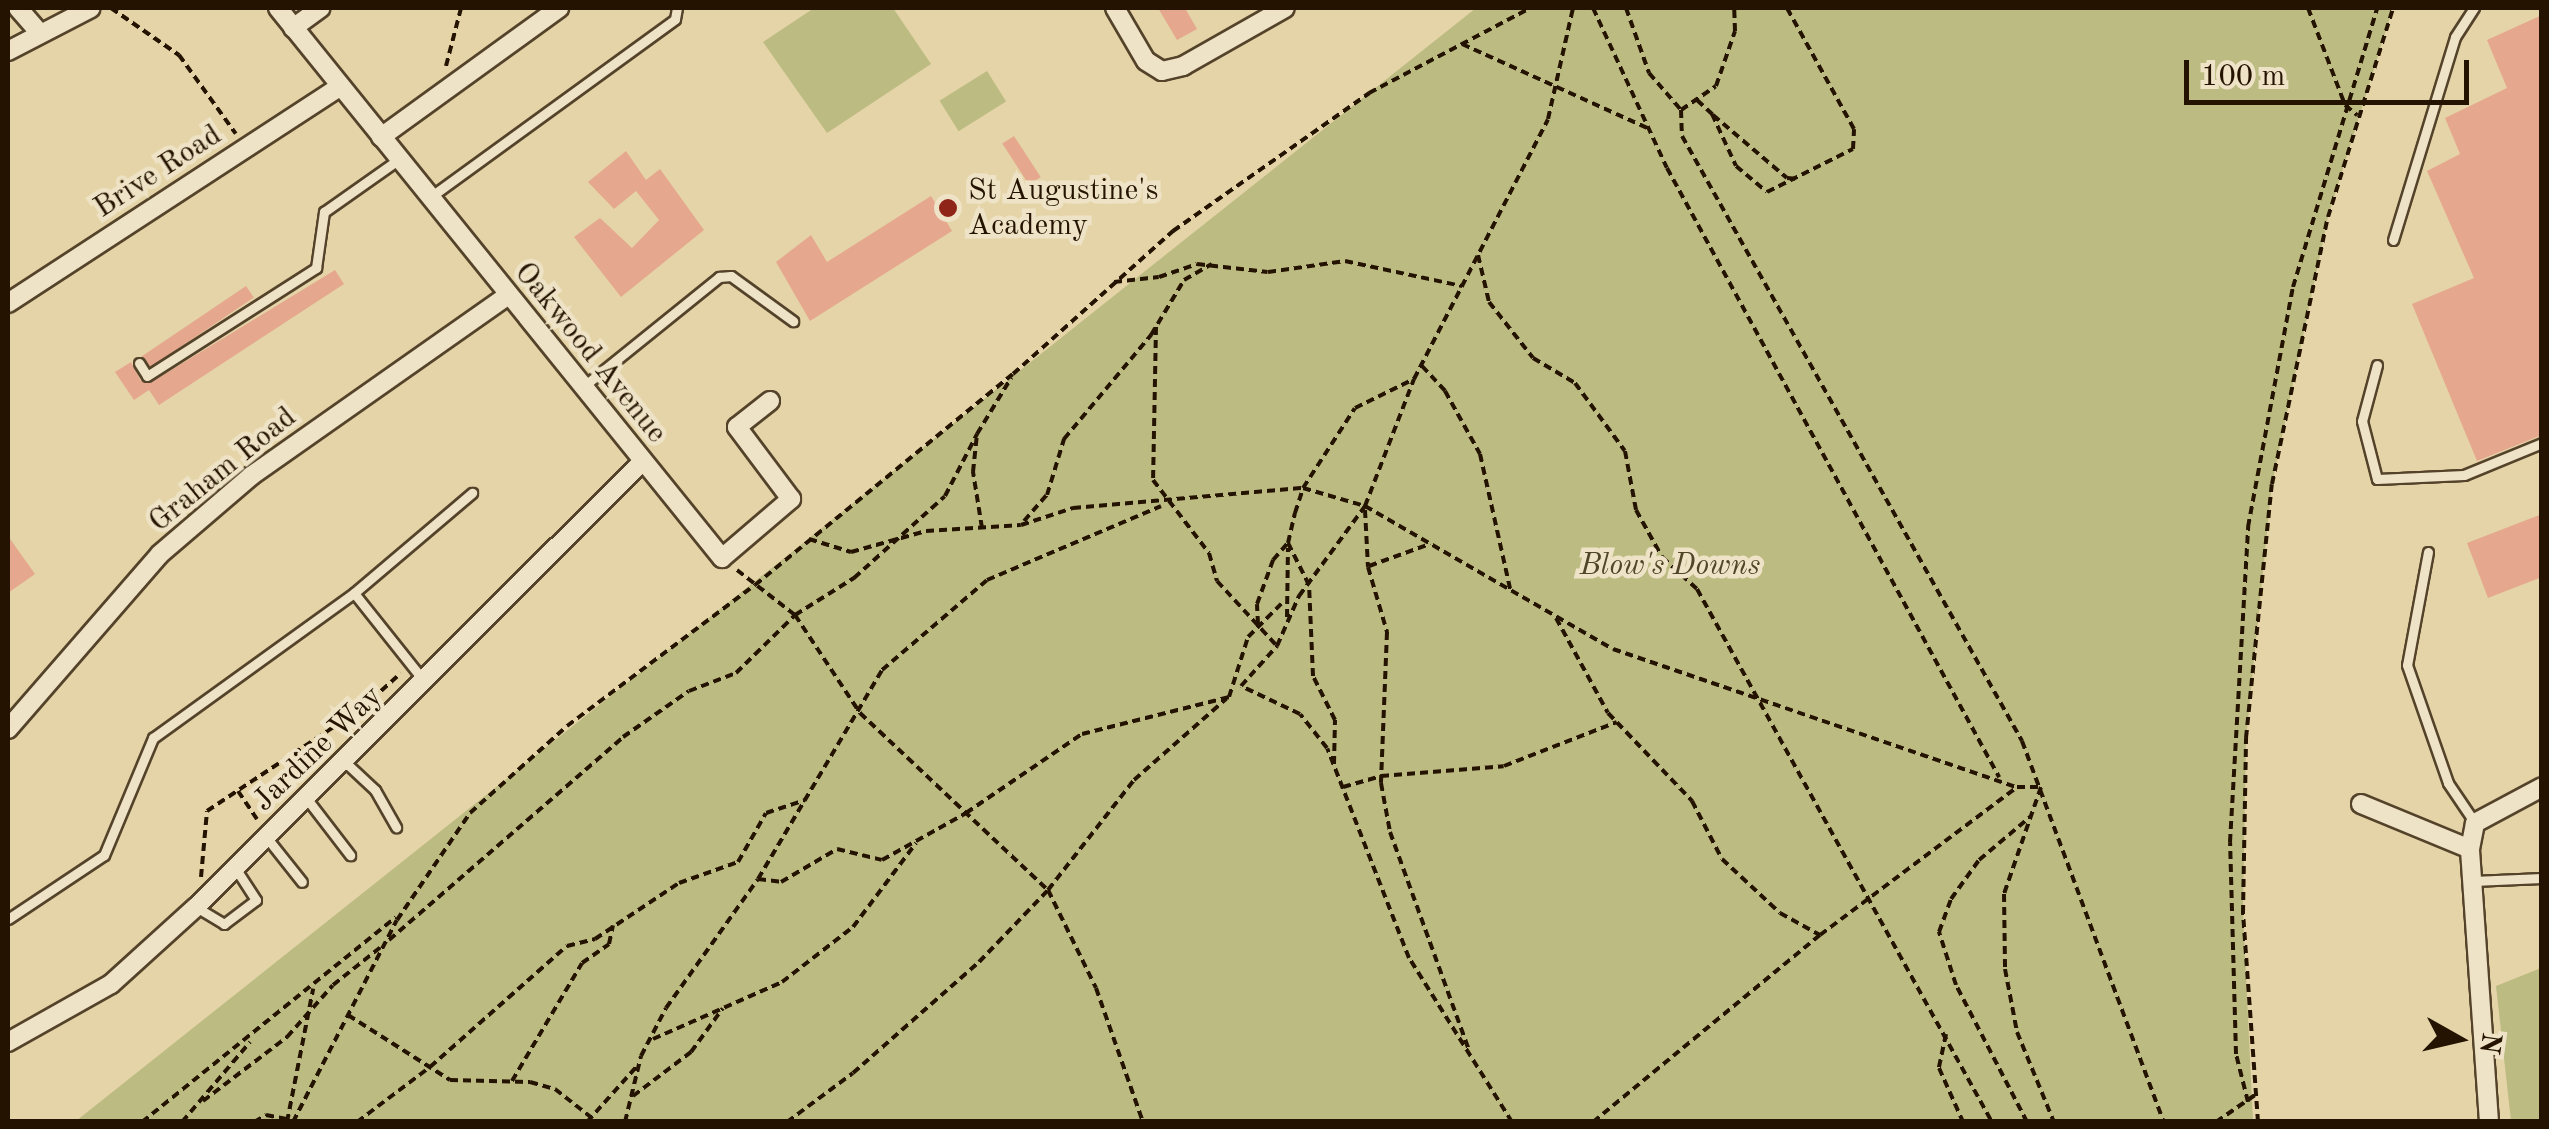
<!DOCTYPE html>
<style>
body{margin:0}
#map{position:relative;width:2549px;height:1129px;overflow:hidden;background:#e5d4a7;font-family:"Old Standard TT",serif}
div>[style]{position:absolute}
[style*='--x']{left:calc(var(--x)*1px);top:calc(var(--y)*1px);width:calc(var(--w)*1px);rotate:calc(var(--a)*1deg)}
.green>*{inset:0;background:#bcbb82;transform-origin:0 0}
.building>*{inset:0;background:#e5a88e;transform-origin:0 0}
.path>*{height:4px;margin-top:-2px;transform-origin:0;background:repeating-linear-gradient(90deg,#241300 0 8px,transparent 0 13px)}
.roads{filter:drop-shadow(2px 0 #54432a) drop-shadow(-2px 0 #54432a) drop-shadow(0 2px #54432a) drop-shadow(0 -2px #54432a)}
.service>*{height:9px;margin:-4.5px;padding:0 4.5px;transform-origin:4.5px;border-radius:4.5px;background:#eee3c6}
.minor>*{height:18px;margin:-9px;padding:0 9px;transform-origin:9px;border-radius:9px;background:#eee3c6}
.dots>*{width:28px;height:28px;translate:-50% -50%;box-sizing:border-box;border:5px solid #eee3c6;border-radius:50%}
span{translate:-50% -50%;white-space:nowrap;text-align:center;line-height:1.15;-webkit-text-stroke:9px #eee3c6;paint-order:stroke}
.street-label{font-size:30px;color:#241300}
.poi-label{font-size:30px;color:#241300}
.left{translate:0 -50%;text-align:left}
.park-label{font-size:30px;color:#524527;font-style:italic}
.frame{position:absolute;inset:0;border:10px solid #241300;pointer-events:none}
.north{position:absolute;left:2409px;top:989px;width:100px;height:100px;-webkit-text-stroke:8px #eee3c6;paint-order:stroke;rotate:98deg;font-size:28px;font-weight:700;line-height:40px;text-align:center;color:#241300}
.north::after{content:'';display:block;margin:auto;width:35px;height:45px;background:#241300;clip-path:polygon(50% 0,100% 100%,50% 72%,0 100%)}
.scale{position:absolute;left:2184px;top:60px;width:285px;height:45px;box-sizing:border-box;border:5px solid #241300;border-top:0;padding-left:12px;font-size:30px;line-height:35px;white-space:nowrap;color:#241300;-webkit-text-stroke:8px #eee3c6;paint-order:stroke}
</style>
<div id="map">
<div class="green">
<i style="clip-path:polygon(814px 8px,893px 8px,931px 64px,827px 133px,763px 42px)"></i>
<i style="clip-path:polygon(1476px 8px,2393px 8px,2328px 217px,2272px 484px,2246px 739px,2243px 913px,2253px 1121px,76px 1121px)"></i>
<i style="left:987px;top:71px;width:36px;height:56px;rotate:58deg"></i>
<i style="clip-path:polygon(2541px 968px,2541px 1121px,2511px 1121px,2496px 986px)"></i>
</div>
<div class="building">
<i style="clip-path:polygon(1158px 8px,1185px 8px,1197px 29px,1177px 40px)"></i>
<i style="clip-path:polygon(2542px 15px,2542px 435px,2477px 461px,2412px 304px,2474px 278px,2427px 171px,2460px 154px,2445px 118px,2507px 88px,2487px 40px)"></i>
<i style="left:1014px;top:136px;width:49px;height:14px;rotate:57deg"></i>
<i style="clip-path:polygon(626px 151px,646px 180px,660px 169px,704px 230px,621px 297px,574px 237px,600px 218px,632px 248px,659px 220px,636px 191px,614px 209px,588px 182px)"></i>
<i style="clip-path:polygon(931px 196px,952px 231px,810px 321px,776px 262px,811px 235px,827px 262px)"></i>
<i style="clip-path:polygon(335px 270px,344px 284px,159px 405px,149px 390px,134px 400px,115px 372px,131px 362px,141px 381px,150px 383px)"></i>
<i style="left:246px;top:286px;width:14px;height:126px;rotate:56deg"></i>
<i style="clip-path:polygon(2542px 514px,2542px 577px,2488px 598px,2467px 543px)"></i>
<i style="clip-path:polygon(8px 536px,35px 574px,8px 593px)"></i>
</div>
<div class="path">
<i style="--x:111;--y:8;--w:83;--a:34.7"></i>
<i style="--x:179;--y:55;--w:97;--a:54.2"></i>
<i style="--x:1593;--y:8;--w:176;--a:65.2"></i>
<i style="--x:1667;--y:168;--w:694;--a:61.4"></i>
<i style="--x:1626;--y:8;--w:69;--a:70.5"></i>
<i style="--x:1649;--y:73;--w:49;--a:49.1"></i>
<i style="--x:1681;--y:110;--w:26;--a:88"></i>
<i style="--x:1682;--y:136;--w:694;--a:60.66"></i>
<i style="--x:2022;--y:741;--w:407;--a:69.6"></i>
<i style="--x:2308;--y:8;--w:104;--a:69.1"></i>
<i style="--x:2345;--y:105;--w:16;--a:40"></i>
<i style="--x:1462;--y:44;--w:205;--a:24.4"></i>
<i style="--x:446;--y:66;--w:60;--a:-75.5"></i>
<i style="--x:1697;--y:100;--w:21;--a:43"></i>
<i style="--x:1712;--y:114;--w:57;--a:65.2"></i>
<i style="--x:1736;--y:166;--w:40;--a:40"></i>
<i style="--x:1767;--y:192;--w:96;--a:-26.6"></i>
<i style="--x:1853;--y:149;--w:20;--a:-87"></i>
<i style="--x:1854;--y:129;--w:138;--a:-119"></i>
<i style="--x:1681;--y:110;--w:42;--a:-34.4"></i>
<i style="--x:1716;--y:86;--w:58;--a:-70.9"></i>
<i style="--x:1735;--y:31;--w:23;--a:-92"></i>
<i style="--x:1713;--y:115;--w:97;--a:40.4"></i>
<i style="--x:1787;--y:178;--w:12;--a:5"></i>
<i style="--x:1478;--y:255;--w:48;--a:76.8"></i>
<i style="--x:1489;--y:302;--w:71;--a:51.8"></i>
<i style="--x:1533;--y:358;--w:49;--a:30.8"></i>
<i style="--x:1575;--y:383;--w:84;--a:53.7"></i>
<i style="--x:1625;--y:451;--w:60;--a:79.4"></i>
<i style="--x:1636;--y:510;--w:54;--a:61"></i>
<i style="--x:1662;--y:557;--w:47;--a:42.4"></i>
<i style="--x:1697;--y:589;--w:609;--a:61.04"></i>
<i style="--x:1114;--y:282;--w:45;--a:-6.3"></i>
<i style="--x:1159;--y:277;--w:40;--a:-18.9"></i>
<i style="--x:1197;--y:264;--w:71;--a:6.4"></i>
<i style="--x:1268;--y:272;--w:78;--a:-8.1"></i>
<i style="--x:1345;--y:261;--w:120;--a:12.1"></i>
<i style="--x:1156;--y:327;--w:153;--a:91.1"></i>
<i style="--x:1153;--y:480;--w:92;--a:52.5"></i>
<i style="--x:1209;--y:553;--w:29;--a:74"></i>
<i style="--x:1217;--y:581;--w:88;--a:47.3"></i>
<i style="--x:1422;--y:366;--w:34;--a:47"></i>
<i style="--x:1445;--y:391;--w:72;--a:60.9"></i>
<i style="--x:1480;--y:454;--w:142;--a:77.4"></i>
<i style="--x:1365;--y:510;--w:57;--a:87"></i>
<i style="--x:1368;--y:567;--w:68;--a:73.7"></i>
<i style="--x:1387;--y:632;--w:151;--a:92.3"></i>
<i style="--x:1381;--y:783;--w:50;--a:79.6"></i>
<i style="--x:1390;--y:832;--w:230;--a:70.1"></i>
<i style="--x:1024;--y:521;--w:35;--a:-49"></i>
<i style="--x:1047;--y:495;--w:59;--a:-73.1"></i>
<i style="--x:1064;--y:439;--w:136;--a:-50.1"></i>
<i style="--x:1151;--y:335;--w:64;--a:-59"></i>
<i style="--x:1184;--y:280;--w:32;--a:-30"></i>
<i style="--x:982;--y:528;--w:57;--a:-99.1"></i>
<i style="--x:973;--y:472;--w:38;--a:-84"></i>
<i style="--x:977;--y:434;--w:66;--a:-58.7"></i>
<i style="--x:809;--y:539;--w:44;--a:17.2"></i>
<i style="--x:851;--y:552;--w:78;--a:-15.6"></i>
<i style="--x:926;--y:531;--w:95;--a:-3.6"></i>
<i style="--x:1021;--y:525;--w:55;--a:-18.1"></i>
<i style="--x:1073;--y:508;--w:231;--a:-5"></i>
<i style="--x:1303;--y:488;--w:65;--a:16.2"></i>
<i style="--x:1365;--y:506;--w:286;--a:30"></i>
<i style="--x:1613;--y:649;--w:427;--a:18.9"></i>
<i style="--x:2017;--y:787;--w:24;--a:0"></i>
<i style="--x:2041;--y:787;--w:113;--a:109.1"></i>
<i style="--x:2004;--y:894;--w:75;--a:89.2"></i>
<i style="--x:2005;--y:969;--w:64;--a:79.2"></i>
<i style="--x:2017;--y:1032;--w:97;--a:67.7"></i>
<i style="--x:1369;--y:566;--w:65;--a:-19.8"></i>
<i style="--x:737;--y:570;--w:73;--a:37.8"></i>
<i style="--x:795;--y:615;--w:118;--a:56.4"></i>
<i style="--x:860;--y:713;--w:258;--a:43.3"></i>
<i style="--x:1048;--y:890;--w:109;--a:63.9"></i>
<i style="--x:1096;--y:988;--w:142;--a:70.7"></i>
<i style="--x:1287;--y:617;--w:69;--a:-89.2"></i>
<i style="--x:1556;--y:618;--w:108;--a:61.3"></i>
<i style="--x:1608;--y:713;--w:122;--a:46.3"></i>
<i style="--x:1692;--y:801;--w:65;--a:62.7"></i>
<i style="--x:1722;--y:859;--w:79;--a:43"></i>
<i style="--x:1780;--y:913;--w:46;--a:28.8"></i>
<i style="--x:1258;--y:624;--w:20;--a:-93"></i>
<i style="--x:1257;--y:604;--w:47;--a:-70"></i>
<i style="--x:1273;--y:560;--w:23;--a:-49"></i>
<i style="--x:284;--y:760;--w:24;--a:54"></i>
<i style="--x:1334;--y:764;--w:44;--a:-88.7"></i>
<i style="--x:1335;--y:720;--w:49;--a:-116.6"></i>
<i style="--x:1313;--y:676;--w:91;--a:-92.5"></i>
<i style="--x:1309;--y:585;--w:47;--a:-116.6"></i>
<i style="--x:1288;--y:543;--w:31;--a:-77"></i>
<i style="--x:1295;--y:513;--w:26;--a:-72"></i>
<i style="--x:1303;--y:488;--w:95;--a:-57"></i>
<i style="--x:1355;--y:408;--w:66;--a:-26.2"></i>
<i style="--x:1343;--y:787;--w:40;--a:-16"></i>
<i style="--x:1381;--y:776;--w:123;--a:-4.6"></i>
<i style="--x:1504;--y:766;--w:121;--a:-21.3"></i>
<i style="--x:238;--y:791;--w:34;--a:56"></i>
<i style="--x:201;--y:877;--w:66;--a:-84.8"></i>
<i style="--x:207;--y:811;--w:186;--a:-33.6"></i>
<i style="--x:362;--y:708;--w:52;--a:-41.9"></i>
<i style="--x:758;--y:879;--w:23;--a:7"></i>
<i style="--x:781;--y:882;--w:65;--a:-30.5"></i>
<i style="--x:837;--y:849;--w:46;--a:13.7"></i>
<i style="--x:882;--y:860;--w:96;--a:-29.2"></i>
<i style="--x:966;--y:813;--w:140;--a:-34.3"></i>
<i style="--x:1082;--y:734;--w:152;--a:-14.1"></i>
<i style="--x:1229;--y:697;--w:63;--a:-72.4"></i>
<i style="--x:1248;--y:637;--w:49;--a:-45"></i>
<i style="--x:389;--y:940;--w:310;--a:-40.9"></i>
<i style="--x:623;--y:737;--w:80;--a:-34.9"></i>
<i style="--x:689;--y:691;--w:50;--a:-21"></i>
<i style="--x:736;--y:673;--w:83;--a:-44.5"></i>
<i style="--x:795;--y:615;--w:70;--a:-32.1"></i>
<i style="--x:854;--y:578;--w:122;--a:-42"></i>
<i style="--x:945;--y:496;--w:70;--a:-62.7"></i>
<i style="--x:348;--y:1015;--w:121;--a:32.5"></i>
<i style="--x:450;--y:1080;--w:80;--a:1.4"></i>
<i style="--x:530;--y:1082;--w:26;--a:16"></i>
<i style="--x:555;--y:1089;--w:47;--a:38.1"></i>
<i style="--x:1946;--y:1034;--w:35;--a:102"></i>
<i style="--x:1939;--y:1068;--w:59;--a:66"></i>
<i style="--x:653;--y:1039;--w:141;--a:-23.8"></i>
<i style="--x:782;--y:982;--w:90;--a:-37.8"></i>
<i style="--x:853;--y:927;--w:105;--a:-53.1"></i>
<i style="--x:512;--y:1081;--w:137;--a:-59.3"></i>
<i style="--x:582;--y:963;--w:33;--a:-35"></i>
<i style="--x:609;--y:944;--w:19;--a:-78"></i>
<i style="--x:633;--y:1096;--w:73;--a:-37.2"></i>
<i style="--x:691;--y:1052;--w:54;--a:-54"></i>
<i style="--x:203;--y:1101;--w:106;--a:-37.3"></i>
<i style="--x:287;--y:1037;--w:69;--a:-48.5"></i>
<i style="--x:333;--y:985;--w:63;--a:-38.5"></i>
<i style="--x:2248;--y:1102;--w:49;--a:-104"></i>
<i style="--x:2236;--y:1054;--w:212;--a:-91.6"></i>
<i style="--x:2230;--y:842;--w:316;--a:-86.7"></i>
<i style="--x:2248;--y:527;--w:244;--a:-79.4"></i>
<i style="--x:2293;--y:287;--w:291;--a:-73.2"></i>
<i style="--x:142;--y:1122;--w:326;--a:-38.9"></i>
<i style="--x:182;--y:1122;--w:105;--a:-49.6"></i>
<i style="--x:254;--y:1122;--w:14;--a:-30"></i>
<i style="--x:266;--y:1115;--w:21;--a:11"></i>
<i style="--x:287;--y:1122;--w:136;--a:-78.9"></i>
<i style="--x:293;--y:1122;--w:227;--a:-62.8"></i>
<i style="--x:397;--y:920;--w:130;--a:-55.7"></i>
<i style="--x:470;--y:813;--w:130;--a:-41.9"></i>
<i style="--x:567;--y:726;--w:235;--a:-36.9"></i>
<i style="--x:755;--y:585;--w:333;--a:-39.3"></i>
<i style="--x:1013;--y:374;--w:215;--a:-41.8"></i>
<i style="--x:1173;--y:231;--w:240;--a:-35.1"></i>
<i style="--x:1369;--y:93;--w:182;--a:-27.8"></i>
<i style="--x:357;--y:1122;--w:91;--a:-37"></i>
<i style="--x:430;--y:1067;--w:183;--a:-41.5"></i>
<i style="--x:567;--y:946;--w:29;--a:-14"></i>
<i style="--x:595;--y:939;--w:101;--a:-33.7"></i>
<i style="--x:679;--y:883;--w:63;--a:-19.6"></i>
<i style="--x:738;--y:862;--w:56;--a:-60.3"></i>
<i style="--x:766;--y:813;--w:41;--a:-18.4"></i>
<i style="--x:587;--y:1122;--w:75;--a:-48.2"></i>
<i style="--x:625;--y:1122;--w:68;--a:-76.4"></i>
<i style="--x:641;--y:1056;--w:54;--a:-62.5"></i>
<i style="--x:666;--y:1008;--w:158;--a:-54.5"></i>
<i style="--x:758;--y:879;--w:243;--a:-59.3"></i>
<i style="--x:882;--y:670;--w:138;--a:-40.6"></i>
<i style="--x:987;--y:580;--w:189;--a:-23"></i>
<i style="--x:787;--y:1122;--w:82;--a:-36.6"></i>
<i style="--x:853;--y:1073;--w:168;--a:-41.4"></i>
<i style="--x:979;--y:962;--w:100;--a:-46.2"></i>
<i style="--x:1048;--y:890;--w:140;--a:-52"></i>
<i style="--x:1134;--y:780;--w:123;--a:-41.4"></i>
<i style="--x:1512;--y:1122;--w:194;--a:-122.1"></i>
<i style="--x:1409;--y:958;--w:225;--a:-111.3"></i>
<i style="--x:1327;--y:748;--w:43;--a:-128.5"></i>
<i style="--x:1300;--y:714;--w:65;--a:-154.6"></i>
<i style="--x:1241;--y:686;--w:54;--a:-48"></i>
<i style="--x:1277;--y:646;--w:55;--a:-66.3"></i>
<i style="--x:1299;--y:596;--w:112;--a:-53.7"></i>
<i style="--x:1365;--y:506;--w:136;--a:-68.9"></i>
<i style="--x:1414;--y:379;--w:292;--a:-62.7"></i>
<i style="--x:1548;--y:119;--w:114;--a:-77.3"></i>
<i style="--x:1593;--y:1122;--w:294;--a:-39.5"></i>
<i style="--x:1820;--y:935;--w:246;--a:-36.9"></i>
<i style="--x:2027;--y:1122;--w:154;--a:-117.4"></i>
<i style="--x:1956;--y:985;--w:56;--a:-107.8"></i>
<i style="--x:1939;--y:932;--w:35;--a:-70"></i>
<i style="--x:1951;--y:899;--w:48;--a:-54.3"></i>
<i style="--x:1979;--y:860;--w:67;--a:-40.1"></i>
<i style="--x:2216;--y:1122;--w:47;--a:-34.7"></i>
<i style="--x:2258;--y:1122;--w:210;--a:-94.1"></i>
<i style="--x:2243;--y:913;--w:175;--a:-89"></i>
<i style="--x:2246;--y:738;--w:255;--a:-84.2"></i>
<i style="--x:2272;--y:484;--w:273;--a:-78.2"></i>
<i style="--x:2328;--y:217;--w:219;--a:-72.7"></i>
</div>
<div class="roads">
<div class="service">
<i style="--x:429;--y:198;--w:304;--a:-36"></i>
<i style="--x:675;--y:19;--w:11;--a:-80"></i>
<i style="--x:2393;--y:240;--w:212;--a:-73"></i>
<i style="--x:2455;--y:37;--w:35;--a:-57"></i>
<i style="--x:139;--y:363;--w:15;--a:58"></i>
<i style="--x:147;--y:376;--w:201;--a:-32.6"></i>
<i style="--x:316;--y:268;--w:57;--a:-81.9"></i>
<i style="--x:324;--y:212;--w:92;--a:-35.2"></i>
<i style="--x:2377;--y:365;--w:58;--a:105"></i>
<i style="--x:2362;--y:421;--w:60;--a:75.5"></i>
<i style="--x:2377;--y:479;--w:87;--a:-2.6"></i>
<i style="--x:2464;--y:475;--w:84;--a:-22.3"></i>
<i style="--x:584;--y:386;--w:174;--a:-38.9"></i>
<i style="--x:719;--y:277;--w:12;--a:-5"></i>
<i style="--x:731;--y:276;--w:77;--a:36"></i>
<i style="--x:2428;--y:552;--w:115;--a:100.5"></i>
<i style="--x:2407;--y:665;--w:125;--a:70.8"></i>
<i style="--x:2448;--y:783;--w:48;--a:56"></i>
<i style="--x:354;--y:593;--w:112;--a:51.5"></i>
<i style="--x:345;--y:762;--w:41;--a:43"></i>
<i style="--x:375;--y:790;--w:43;--a:60.4"></i>
<i style="--x:307;--y:799;--w:71;--a:52.5"></i>
<i style="--x:267;--y:838;--w:56;--a:51.5"></i>
<i style="--x:2473;--y:881;--w:69;--a:-2.5"></i>
<i style="--x:196;--y:907;--w:33;--a:31"></i>
<i style="--x:224;--y:924;--w:40;--a:-37"></i>
<i style="--x:256;--y:900;--w:38;--a:-123"></i>
<i style="--x:8;--y:919;--w:115;--a:-33.7"></i>
<i style="--x:104;--y:855;--w:127;--a:-67.3"></i>
<i style="--x:153;--y:738;--w:248;--a:-35.8"></i>
<i style="--x:354;--y:593;--w:155;--a:-40.3"></i>
</div>
<div class="minor">
<i style="--x:18;--y:8;--w:29;--a:49"></i>
<i style="--x:278;--y:8;--w:707;--a:51.09"></i>
<i style="--x:722;--y:558;--w:91;--a:-40.5"></i>
<i style="--x:791;--y:499;--w:90;--a:-126.9"></i>
<i style="--x:737;--y:427;--w:42;--a:-38.2"></i>
<i style="--x:1115;--y:8;--w:61;--a:59.7"></i>
<i style="--x:1146;--y:61;--w:19;--a:32"></i>
<i style="--x:1162;--y:71;--w:22;--a:-13"></i>
<i style="--x:1183;--y:66;--w:117;--a:-29.6"></i>
<i style="--x:293;--y:28;--w:34;--a:-36"></i>
<i style="--x:8;--y:51;--w:93;--a:-27.4"></i>
<i style="--x:381;--y:137;--w:220;--a:-35.9"></i>
<i style="--x:8;--y:303;--w:395;--a:-33.1"></i>
<i style="--x:8;--y:729;--w:232;--a:-49"></i>
<i style="--x:160;--y:554;--w:120;--a:-40.6"></i>
<i style="--x:251;--y:476;--w:315;--a:-35.1"></i>
<i style="--x:2361;--y:804;--w:118;--a:22.4"></i>
<i style="--x:8;--y:1042;--w:118;--a:-29.4"></i>
<i style="--x:111;--y:984;--w:115;--a:-42.2"></i>
<i style="--x:196;--y:907;--w:630;--a:-44.94"></i>
<i style="--x:2489;--y:1122;--w:274;--a:-94"></i>
<i style="--x:2470;--y:849;--w:26;--a:-79"></i>
<i style="--x:2475;--y:823;--w:76;--a:-28.2"></i>
</div>
</div>
<div class="dots">
<i style="left:948px;top:208px;background:#8f2418"></i>
</div>
<div class="street-label">
<span style="left:158px;top:172px;rotate:-33deg">Brive Road</span>
<span style="left:590px;top:353px;rotate:51deg">Oakwood Avenue</span>
<span style="left:223px;top:470px;rotate:-39deg">Graham Road</span>
<span style="left:318px;top:749px;rotate:-44deg">Jardine Way</span>
</div>
<div class="poi-label">
<span class="left" style="left:968px;top:208px">St Augustine's<br>Academy</span>
</div>
<div class="park-label">
<span style="left:1670px;top:566px">Blow's Downs</span>
</div>
<div class="frame"></div>
<div class="north">N</div>
<div class="scale">100 m</div>
</div>
